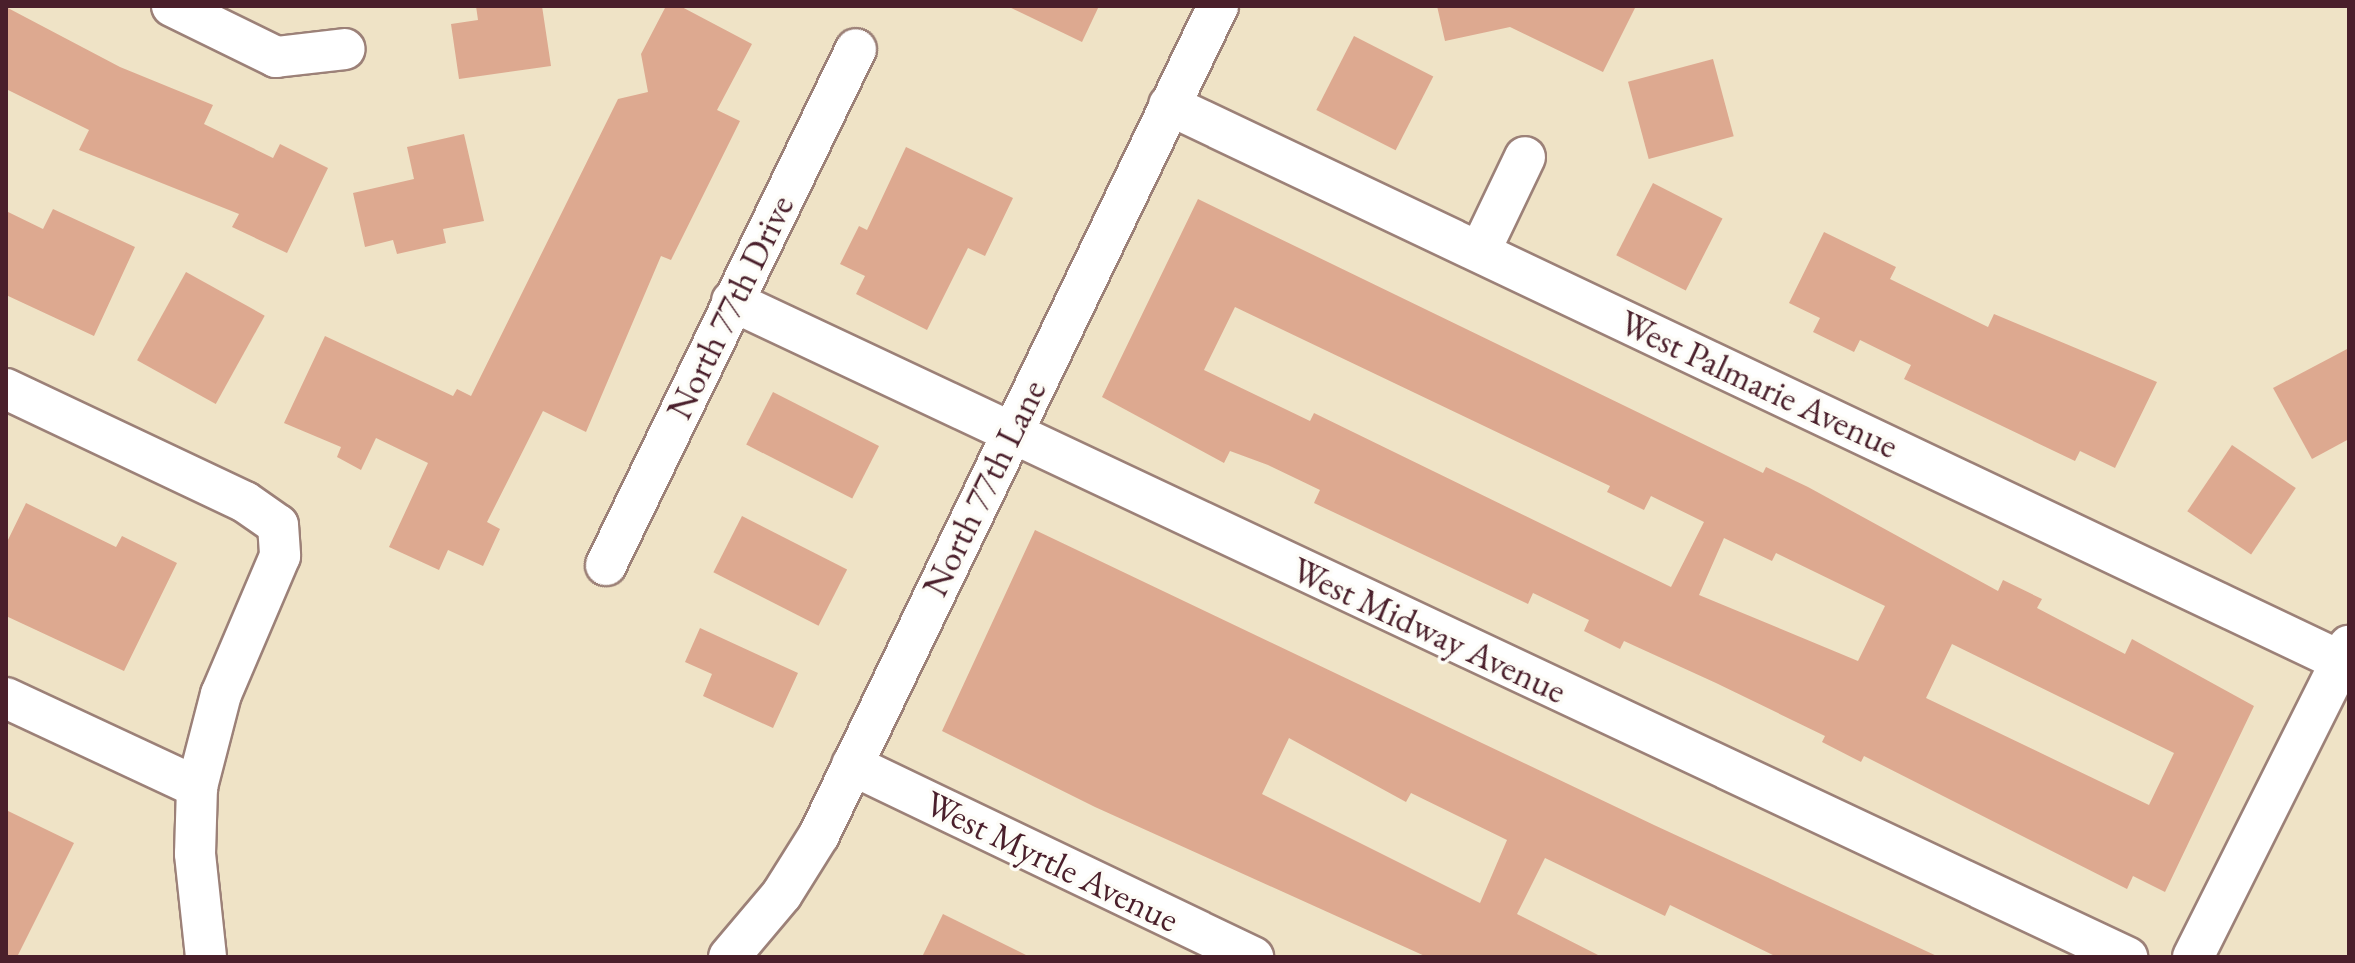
<!DOCTYPE html>
<style>
body{margin:0}
#map{position:relative;width:2355px;height:963px;overflow:hidden;background:#efe3c6;font-family:"EB Garamond",serif}
div>[style]{position:absolute}
[style*='--x']{left:calc(var(--x)*1px);top:calc(var(--y)*1px);width:calc(var(--w)*1px);rotate:calc(var(--a)*1deg)}
.building>*{inset:0;background:#dda990;transform-origin:0 0}
.roads{filter:drop-shadow(2px 0 #9c8178) drop-shadow(-2px 0 #9c8178) drop-shadow(0 2px #9c8178) drop-shadow(0 -2px #9c8178)}
.minor>*{height:40px;margin:-20px;padding:0 20px;transform-origin:20px;border-radius:20px;background:#fff}
span{translate:-50% -50%;white-space:nowrap;text-align:center;line-height:1.15;-webkit-text-stroke:7px #fdfcf7;paint-order:stroke}
.street-label{font-size:36px;color:#4a1f2b}
.frame{position:absolute;inset:0;border:8px solid #4a1f2b;pointer-events:none}
</style>
<div id="map">
<div class="building">
<i style="clip-path:polygon(476px 6px,542px 6px,551px 66px,459px 79px,451px 24px,478px 20px)"></i>
<i style="clip-path:polygon(666px 6px,680px 6px,752px 44px,717px 110px,740px 121px,671px 260px,661px 256px,586px 432px,543px 411px,487px 522px,500px 529px,483px 566px,448px 550px,439px 570px,389px 547px,428px 463px,376px 438px,361px 470px,337px 457px,341px 447px,284px 423px,325px 336px,453px 396px,457px 389px,471px 396px,618px 99px,648px 92px,641px 54px)"></i>
<i style="clip-path:polygon(1007px 6px,1099px 6px,1082px 42px)"></i>
<i style="clip-path:polygon(1437px 6px,1636px 6px,1603px 72px,1510px 27px,1445px 41px)"></i>
<i style="clip-path:polygon(6px 7px,120px 67px,213px 105px,204px 124px,273px 158px,280px 144px,328px 168px,287px 253px,232px 227px,239px 214px,79px 150px,89px 130px,6px 89px)"></i>
<i style="left:1354px;top:36px;width:89px;height:83px;rotate:27deg"></i>
<i style="left:1713px;top:59px;width:80px;height:88px;rotate:75deg"></i>
<i style="clip-path:polygon(464px 134px,484px 221px,443px 229px,446px 243px,397px 254px,393px 240px,365px 247px,353px 193px,414px 179px,407px 147px)"></i>
<i style="clip-path:polygon(906px 147px,1013px 198px,985px 256px,968px 248px,927px 330px,856px 294px,865px 276px,840px 264px,859px 226px,867px 230px)"></i>
<i style="left:1653px;top:183px;width:78px;height:81px;rotate:27deg"></i>
<i style="clip-path:polygon(evenodd,1198px 199px,1763px 473px,1766px 467px,1808px 487px,1998px 591px,2003px 580px,2042px 599px,2037px 608px,2125px 654px,2132px 639px,2254px 706px,2165px 892px,2133px 876px,2127px 889px,1864px 756px,1861px 762px,1822px 742px,1825px 736px,1716px 683px,1624px 641px,1620px 649px,1584px 631px,1589px 620px,1533px 593px,1528px 604px,1314px 503px,1320px 490px,1268px 465px,1230px 451px,1224px 463px,1102px 397px,1198px 199px,1235px 307px,1610px 486px,1607px 492px,1644px 510px,1651px 496px,1704px 522px,1671px 587px,1314px 413px,1310px 421px,1204px 370px,1235px 307px,1198px 199px,1724px 538px,1772px 561px,1776px 553px,1885px 606px,1858px 661px,1699px 595px,1724px 538px,1198px 199px,1952px 644px,2174px 753px,2149px 805px,1926px 698px,1952px 644px)"></i>
<i style="clip-path:polygon(53px 209px,135px 247px,94px 336px,6px 295px,6px 211px,43px 229px)"></i>
<i style="clip-path:polygon(1824px 232px,1896px 267px,1890px 279px,1988px 327px,1994px 314px,2157px 382px,2115px 468px,2080px 451px,2075px 461px,1904px 379px,1911px 365px,1860px 340px,1854px 352px,1813px 332px,1820px 318px,1789px 303px)"></i>
<i style="left:186px;top:272px;width:90px;height:101px;rotate:29deg"></i>
<i style="clip-path:polygon(2349px 348px,2349px 439px,2312px 459px,2273px 388px)"></i>
<i style="left:773px;top:392px;width:119px;height:59px;rotate:27deg"></i>
<i style="left:2232px;top:445px;width:77px;height:80px;rotate:34deg"></i>
<i style="clip-path:polygon(26px 503px,116px 547px,122px 536px,177px 563px,124px 671px,6px 616px,6px 544px)"></i>
<i style="left:742px;top:516px;width:118px;height:63px;rotate:27deg"></i>
<i style="clip-path:polygon(evenodd,1035px 530px,1654px 825px,1939px 957px,1777px 957px,1670px 905px,1665px 916px,1545px 858px,1517px 914px,1602px 957px,1427px 957px,1095px 807px,942px 731px,1035px 530px,1289px 738px,1406px 802px,1411px 793px,1507px 840px,1480px 903px,1262px 794px,1289px 738px)"></i>
<i style="clip-path:polygon(700px 628px,798px 673px,773px 728px,703px 696px,712px 674px,685px 662px)"></i>
<i style="clip-path:polygon(6px 810px,74px 843px,17px 957px,6px 957px)"></i>
<i style="clip-path:polygon(943px 914px,1030px 957px,922px 957px)"></i>
</div>
<div class="roads">
<div class="minor">
<i style="--x:172;--y:6;--w:116;--a:26.1"></i>
<i style="--x:276;--y:57;--w:69;--a:-6.6"></i>
<i style="--x:1169;--y:105;--w:1306;--a:25.39"></i>
<i style="--x:1480;--y:251;--w:104;--a:-64.4"></i>
<i style="--x:732;--y:301;--w:1542;--a:25.19"></i>
<i style="--x:6;--y:389;--w:264;--a:25.3"></i>
<i style="--x:245;--y:502;--w:40;--a:34.9"></i>
<i style="--x:278;--y:525;--w:31;--a:86"></i>
<i style="--x:280;--y:556;--w:150;--a:113.1"></i>
<i style="--x:221;--y:694;--w:96;--a:104.5"></i>
<i style="--x:197;--y:787;--w:67;--a:91.7"></i>
<i style="--x:195;--y:854;--w:104;--a:83.9"></i>
<i style="--x:606;--y:565;--w:573;--a:-64.15"></i>
<i style="--x:6;--y:698;--w:211;--a:25"></i>
<i style="--x:852;--y:765;--w:445;--a:25.6"></i>
<i style="--x:729;--y:957;--w:82;--a:-49.9"></i>
<i style="--x:782;--y:894;--w:70;--a:-57.9"></i>
<i style="--x:819;--y:835;--w:920;--a:-64.3"></i>
<i style="--x:2193;--y:957;--w:348;--a:-63.4"></i>
</div>
</div>
<div class="street-label">
<span style="left:730px;top:307px;rotate:-64deg">North 77th Drive</span>
<span style="left:1759px;top:384px;rotate:25deg">West Palmarie Avenue</span>
<span style="left:984px;top:488px;rotate:-64deg">North 77th Lane</span>
<span style="left:1429px;top:630px;rotate:25deg">West Midway Avenue</span>
<span style="left:1052px;top:861px;rotate:26deg">West Myrtle Avenue</span>
</div>
<div class="frame"></div>
</div>
